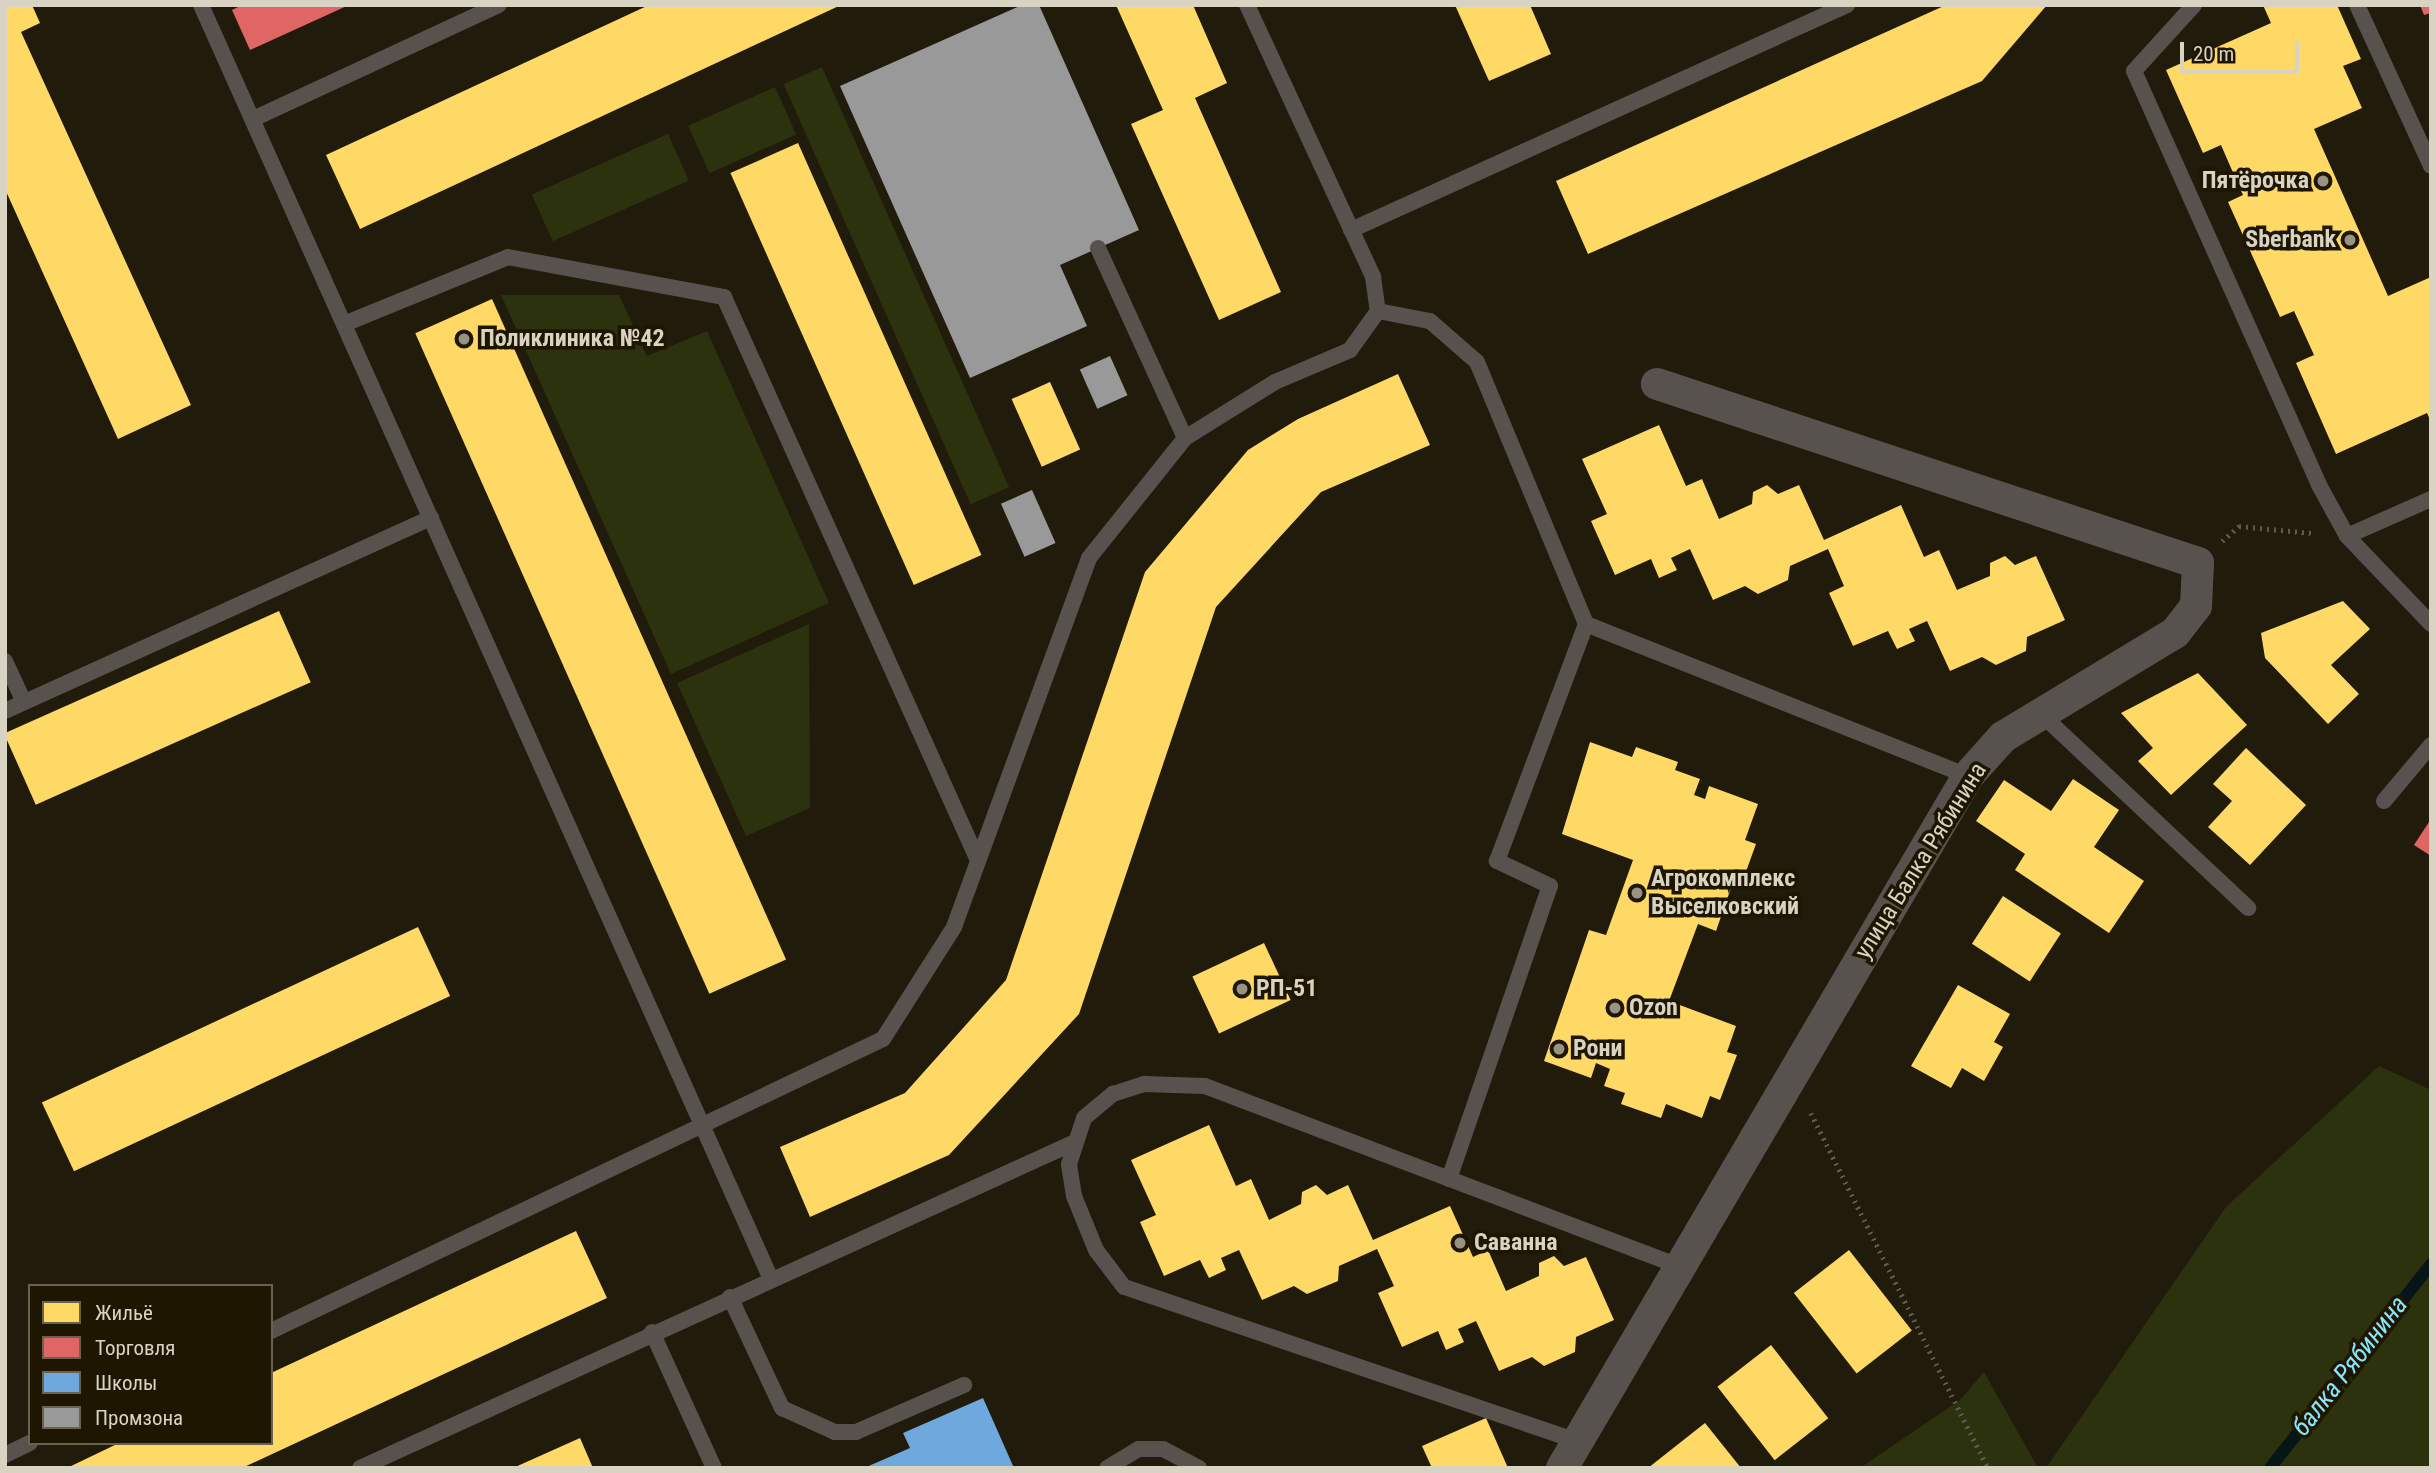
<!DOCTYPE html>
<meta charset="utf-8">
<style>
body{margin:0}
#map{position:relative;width:2436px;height:1473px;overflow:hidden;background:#201b0b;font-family:"Roboto Condensed",sans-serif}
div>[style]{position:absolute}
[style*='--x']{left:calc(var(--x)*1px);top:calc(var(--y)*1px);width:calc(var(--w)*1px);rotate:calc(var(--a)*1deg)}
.green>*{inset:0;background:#2c320e;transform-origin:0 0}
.homes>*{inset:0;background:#ffd966;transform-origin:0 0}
.shops>*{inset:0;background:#e06666}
.schools>*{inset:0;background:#6fa8dc}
.industry>*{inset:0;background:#999;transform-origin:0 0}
.stream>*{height:12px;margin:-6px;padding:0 6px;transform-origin:6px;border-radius:6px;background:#061517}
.path>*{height:4.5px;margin-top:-2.25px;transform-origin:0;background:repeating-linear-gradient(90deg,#5d5952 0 2px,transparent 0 7px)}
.service>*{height:16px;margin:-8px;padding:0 8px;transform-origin:8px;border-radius:8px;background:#58524f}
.minor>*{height:32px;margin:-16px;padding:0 16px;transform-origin:16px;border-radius:16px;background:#58524f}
.dots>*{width:19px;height:19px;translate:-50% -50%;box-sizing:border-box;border:4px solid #1e1600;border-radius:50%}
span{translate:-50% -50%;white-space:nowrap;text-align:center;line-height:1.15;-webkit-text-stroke:7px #1e1600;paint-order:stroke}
.poi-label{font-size:24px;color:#d8d3c3;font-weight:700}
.right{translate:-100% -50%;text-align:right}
.left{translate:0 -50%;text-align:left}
.street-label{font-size:24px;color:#d8d3c3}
.water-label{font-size:26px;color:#87e6fc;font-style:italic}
.frame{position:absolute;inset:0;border:7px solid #d8d3c3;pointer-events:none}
.legend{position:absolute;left:28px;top:1284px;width:245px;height:161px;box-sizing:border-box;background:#1e1600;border:2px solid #68624e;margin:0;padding:9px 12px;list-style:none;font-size:21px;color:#d8d3c3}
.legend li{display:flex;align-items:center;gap:14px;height:35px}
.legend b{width:35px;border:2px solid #68624e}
.scale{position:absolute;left:2180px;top:42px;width:119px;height:32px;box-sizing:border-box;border:4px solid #d8d3c3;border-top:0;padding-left:9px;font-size:21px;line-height:24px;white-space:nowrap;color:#d8d3c3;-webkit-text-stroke:5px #1e1600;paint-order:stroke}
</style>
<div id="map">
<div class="green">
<i style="left:822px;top:67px;width:460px;height:42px;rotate:66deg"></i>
<i style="left:775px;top:87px;width:52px;height:95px;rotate:66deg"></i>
<i style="left:668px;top:134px;width:51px;height:149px;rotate:66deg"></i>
<i style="clip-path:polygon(501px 295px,619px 295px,647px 356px,707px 331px,829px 603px,671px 674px)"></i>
<i style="clip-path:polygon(809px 624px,810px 808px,746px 836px,677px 683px)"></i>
<i style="clip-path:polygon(2379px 1066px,2431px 1090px,2431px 1468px,2046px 1468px,2226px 1207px)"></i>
<i style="clip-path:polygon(1984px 1372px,2038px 1468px,1860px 1468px,1960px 1400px)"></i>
</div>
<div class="homes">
<i style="clip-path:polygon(5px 5px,32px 5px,40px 23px,21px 32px,191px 405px,118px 439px,5px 189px)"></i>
<i style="clip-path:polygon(649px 5px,841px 5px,360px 229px,326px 155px)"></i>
<i style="clip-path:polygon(1116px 5px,1193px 5px,1227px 83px,1195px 98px,1281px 292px,1219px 320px,1131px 124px,1163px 110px)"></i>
<i style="clip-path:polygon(1455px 5px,1530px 5px,1551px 54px,1489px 81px)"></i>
<i style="clip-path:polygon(1946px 5px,2047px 5px,1982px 81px,1588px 254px,1556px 181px)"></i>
<i style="clip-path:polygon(2263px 5px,2337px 5px,2361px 59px,2343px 66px,2362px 108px,2314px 129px,2388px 296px,2431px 277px,2431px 422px,2427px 413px,2336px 454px,2296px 363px,2314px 355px,2294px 311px,2280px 317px,2228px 202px,2243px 195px,2231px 168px,2221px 145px,2203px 153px,2166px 70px,2271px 23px)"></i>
<i style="left:798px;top:143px;width:451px;height:74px;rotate:66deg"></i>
<i style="left:492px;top:299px;width:723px;height:84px;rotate:66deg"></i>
<i style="clip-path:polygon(1398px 374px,1430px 445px,1321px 492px,1216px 607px,1079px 1014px,949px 1155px,810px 1217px,780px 1147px,905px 1093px,1006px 980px,1145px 572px,1248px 450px,1298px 419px)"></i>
<i style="left:1050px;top:382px;width:74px;height:42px;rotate:66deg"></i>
<i style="clip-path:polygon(1659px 425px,1686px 486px,1702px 479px,1719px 519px,1752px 504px,1753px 492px,1767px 485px,1778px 494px,1799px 485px,1824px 540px,1901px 505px,1924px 557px,1939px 550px,1957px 590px,1990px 576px,1990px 563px,2005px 556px,2015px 565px,2036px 556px,2065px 620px,2027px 637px,2026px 651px,1996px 665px,1982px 657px,1950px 671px,1927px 621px,1909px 629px,1915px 641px,1897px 649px,1888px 631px,1853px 646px,1829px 593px,1844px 586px,1828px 549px,1790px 566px,1788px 580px,1758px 594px,1745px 586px,1713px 600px,1690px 549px,1671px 558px,1677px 570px,1659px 578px,1651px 559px,1615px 575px,1591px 521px,1607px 514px,1582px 459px)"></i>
<i style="clip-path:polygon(2343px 601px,2370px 629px,2331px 665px,2359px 694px,2328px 724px,2265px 658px,2261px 633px)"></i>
<i style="left:279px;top:611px;width:78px;height:301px;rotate:66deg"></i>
<i style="clip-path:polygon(2198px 673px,2247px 725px,2171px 795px,2138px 761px,2153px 748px,2121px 713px)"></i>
<i style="clip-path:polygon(1590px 742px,1632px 757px,1636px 747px,1678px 762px,1675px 770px,1700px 779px,1694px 795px,1705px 799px,1709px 786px,1758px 804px,1745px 840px,1756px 844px,1740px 888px,1732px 885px,1716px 931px,1698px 924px,1669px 1001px,1736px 1026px,1727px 1052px,1737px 1055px,1720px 1100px,1710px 1096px,1702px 1118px,1666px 1104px,1661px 1118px,1621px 1104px,1625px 1093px,1604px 1086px,1610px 1069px,1596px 1063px,1591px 1078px,1544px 1061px,1589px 930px,1606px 935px,1633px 860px,1562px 834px)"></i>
<i style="clip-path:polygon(2246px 748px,2306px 805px,2250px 865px,2208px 827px,2232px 801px,2213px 784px)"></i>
<i style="clip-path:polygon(2073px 779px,2119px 810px,2094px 847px,2144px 881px,2109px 933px,2015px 870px,2025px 854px,1976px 821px,2004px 780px,2051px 811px)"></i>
<i style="left:2003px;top:896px;width:69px;height:57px;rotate:33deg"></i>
<i style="left:418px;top:927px;width:76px;height:415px;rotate:65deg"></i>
<i style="left:1264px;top:943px;width:63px;height:79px;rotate:65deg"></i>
<i style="clip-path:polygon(1958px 985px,2010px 1014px,1994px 1042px,2003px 1047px,1984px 1081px,1962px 1068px,1951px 1088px,1911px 1066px)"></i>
<i style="clip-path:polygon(1209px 1125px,1236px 1186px,1251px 1179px,1269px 1220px,1301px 1204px,1302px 1192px,1316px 1185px,1327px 1195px,1348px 1185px,1373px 1240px,1450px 1206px,1473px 1257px,1488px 1250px,1506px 1291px,1539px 1276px,1539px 1263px,1554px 1256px,1564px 1266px,1586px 1257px,1614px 1320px,1576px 1337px,1575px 1352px,1544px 1366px,1532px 1357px,1499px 1371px,1476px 1321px,1458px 1329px,1464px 1342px,1446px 1350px,1438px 1331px,1402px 1347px,1378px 1293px,1394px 1286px,1377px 1249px,1339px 1266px,1338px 1281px,1307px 1294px,1294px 1286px,1262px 1300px,1239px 1250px,1221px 1258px,1226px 1270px,1209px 1278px,1200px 1260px,1164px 1276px,1140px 1222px,1156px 1215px,1131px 1160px)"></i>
<i style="clip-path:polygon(576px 1231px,607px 1298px,242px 1468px,67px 1468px,119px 1443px,271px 1443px,271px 1373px)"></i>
<i style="left:1849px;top:1250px;width:102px;height:70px;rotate:52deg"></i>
<i style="left:1771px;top:1345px;width:93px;height:68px;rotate:52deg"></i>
<i style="clip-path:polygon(1486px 1418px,1508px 1468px,1432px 1468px,1422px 1446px)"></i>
<i style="clip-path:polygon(1705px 1423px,1741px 1468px,1648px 1468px)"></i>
<i style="clip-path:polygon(580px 1438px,593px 1468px,513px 1468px)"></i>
</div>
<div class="shops">
<i style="clip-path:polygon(242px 5px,349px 5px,250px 50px,232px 10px)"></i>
<i style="clip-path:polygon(2420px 5px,2431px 5px,2431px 13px,2424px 15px)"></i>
<i style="clip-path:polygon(2431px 819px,2431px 856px,2414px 845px)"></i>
</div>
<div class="schools">
<i style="clip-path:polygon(983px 1398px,1014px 1468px,864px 1468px,910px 1448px,903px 1433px)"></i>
</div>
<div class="industry">
<i style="clip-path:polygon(1022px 5px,1039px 5px,1139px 230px,1060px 265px,1087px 326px,970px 378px,840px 86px)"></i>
<i style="left:1110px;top:356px;width:43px;height:33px;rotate:66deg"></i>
<i style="left:1032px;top:490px;width:58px;height:34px;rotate:66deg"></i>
</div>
<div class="stream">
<i style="--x:2270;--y:1468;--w:260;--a:-51.7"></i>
</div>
<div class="path">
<i style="--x:2222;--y:541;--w:23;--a:-41"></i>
<i style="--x:2239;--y:526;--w:73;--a:5.5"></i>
<i style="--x:1811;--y:1113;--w:397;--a:63.5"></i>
</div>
<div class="service">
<i style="--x:201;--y:5;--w:1396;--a:65.9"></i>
<i style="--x:1247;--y:5;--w:300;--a:65.1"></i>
<i style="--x:1373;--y:277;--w:34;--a:82"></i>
<i style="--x:1378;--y:311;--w:53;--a:10.9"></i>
<i style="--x:1430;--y:321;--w:62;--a:41.1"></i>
<i style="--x:1477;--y:362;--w:284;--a:67.4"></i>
<i style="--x:1586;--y:624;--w:411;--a:21.7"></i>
<i style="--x:2194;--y:5;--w:89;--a:132.3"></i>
<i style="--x:2134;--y:71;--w:453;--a:65.9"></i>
<i style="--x:2319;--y:485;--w:58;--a:61.2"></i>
<i style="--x:2347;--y:536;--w:122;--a:46.3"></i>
<i style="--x:2357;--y:5;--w:177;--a:65.3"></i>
<i style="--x:253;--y:119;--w:271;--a:-24.9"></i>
<i style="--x:1351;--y:230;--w:545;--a:-24.4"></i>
<i style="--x:1098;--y:248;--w:209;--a:65.4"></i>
<i style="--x:344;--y:324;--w:177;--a:-22.2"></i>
<i style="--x:508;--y:257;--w:220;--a:10.5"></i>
<i style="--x:724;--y:297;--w:615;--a:65.73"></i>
<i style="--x:2347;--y:536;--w:92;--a:-23.8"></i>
<i style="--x:5;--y:661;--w:45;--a:65.1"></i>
<i style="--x:5;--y:711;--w:468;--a:-24.4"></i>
<i style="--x:2041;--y:714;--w:284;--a:43.1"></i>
<i style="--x:2384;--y:801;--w:73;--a:-50"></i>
<i style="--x:1449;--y:1179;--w:310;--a:-71"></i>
<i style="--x:1550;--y:886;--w:59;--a:-154.7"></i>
<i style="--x:1497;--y:861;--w:253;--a:-69.4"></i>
<i style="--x:730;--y:1297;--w:123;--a:64.9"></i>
<i style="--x:782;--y:1408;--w:58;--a:24.4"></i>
<i style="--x:835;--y:1432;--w:21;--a:0"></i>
<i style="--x:856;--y:1432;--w:118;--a:-23.5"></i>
<i style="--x:271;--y:1331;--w:678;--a:-25.51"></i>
<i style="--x:883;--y:1039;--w:133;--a:-57.6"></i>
<i style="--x:954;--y:927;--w:393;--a:-69.9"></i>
<i style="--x:1089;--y:558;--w:154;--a:-51.3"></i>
<i style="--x:1185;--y:438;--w:106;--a:-31.9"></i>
<i style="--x:1275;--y:382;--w:82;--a:-23.1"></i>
<i style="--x:1350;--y:350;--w:48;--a:-54.3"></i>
<i style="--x:652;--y:1332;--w:149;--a:65.5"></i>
<i style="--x:1577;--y:1441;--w:478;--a:-161.2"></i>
<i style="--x:1124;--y:1287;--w:46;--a:-127.1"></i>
<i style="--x:1096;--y:1250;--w:58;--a:-112.2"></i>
<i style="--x:1074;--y:1196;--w:32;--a:-99"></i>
<i style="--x:1069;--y:1164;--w:48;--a:-71.9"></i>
<i style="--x:1084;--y:1118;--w:38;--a:-40"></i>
<i style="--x:1113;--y:1094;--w:33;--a:-18"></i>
<i style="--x:1144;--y:1084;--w:61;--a:1.9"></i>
<i style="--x:1205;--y:1086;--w:504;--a:20.81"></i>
<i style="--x:5;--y:1455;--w:28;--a:-26"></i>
<i style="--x:360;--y:1468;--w:784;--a:-24.5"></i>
<i style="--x:1107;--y:1468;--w:37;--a:-31"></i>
<i style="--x:1139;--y:1449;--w:24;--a:0"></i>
<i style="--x:1163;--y:1449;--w:41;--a:27.8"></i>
</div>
<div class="minor">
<i style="--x:1562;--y:1468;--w:802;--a:-59.6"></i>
<i style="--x:1968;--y:776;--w:52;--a:-48.1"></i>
<i style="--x:2003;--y:737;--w:201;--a:-31.2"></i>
<i style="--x:2175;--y:633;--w:34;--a:-52"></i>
<i style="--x:2196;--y:606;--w:43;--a:-87.3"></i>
<i style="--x:2198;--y:563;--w:570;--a:-161.69"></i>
</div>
<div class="dots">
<i style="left:2323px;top:181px;background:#989383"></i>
<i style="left:2350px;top:240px;background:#989383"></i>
<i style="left:464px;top:339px;background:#989383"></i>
<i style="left:1637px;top:893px;background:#989383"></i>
<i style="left:1242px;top:989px;background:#989383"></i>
<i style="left:1615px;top:1008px;background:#989383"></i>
<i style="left:1559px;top:1049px;background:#989383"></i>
<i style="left:1460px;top:1243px;background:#989383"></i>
</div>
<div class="poi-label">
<span class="right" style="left:2309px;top:181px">Пятёрочка</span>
<span class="right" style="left:2336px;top:240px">Sberbank</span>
<span class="left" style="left:480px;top:339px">Поликлиника №42</span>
<span class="left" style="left:1651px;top:893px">Агрокомплекс<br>Выселковский</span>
<span class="left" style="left:1256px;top:989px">РП-51</span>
<span class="left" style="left:1629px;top:1008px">Ozon</span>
<span class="left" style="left:1573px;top:1049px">Рони</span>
<span class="left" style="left:1474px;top:1243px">Саванна</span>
</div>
<div class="street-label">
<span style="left:1921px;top:861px;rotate:-58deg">улица Балка Рябинина</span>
</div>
<div class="water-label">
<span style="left:2350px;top:1366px;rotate:-52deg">балка Рябинина</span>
</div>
<div class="frame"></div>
<ul class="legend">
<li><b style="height:19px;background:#ffd966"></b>Жильё</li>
<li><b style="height:19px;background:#e06666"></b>Торговля</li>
<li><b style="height:19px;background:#6fa8dc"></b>Школы</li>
<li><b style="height:19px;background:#999"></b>Промзона</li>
</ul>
<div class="scale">20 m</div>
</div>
